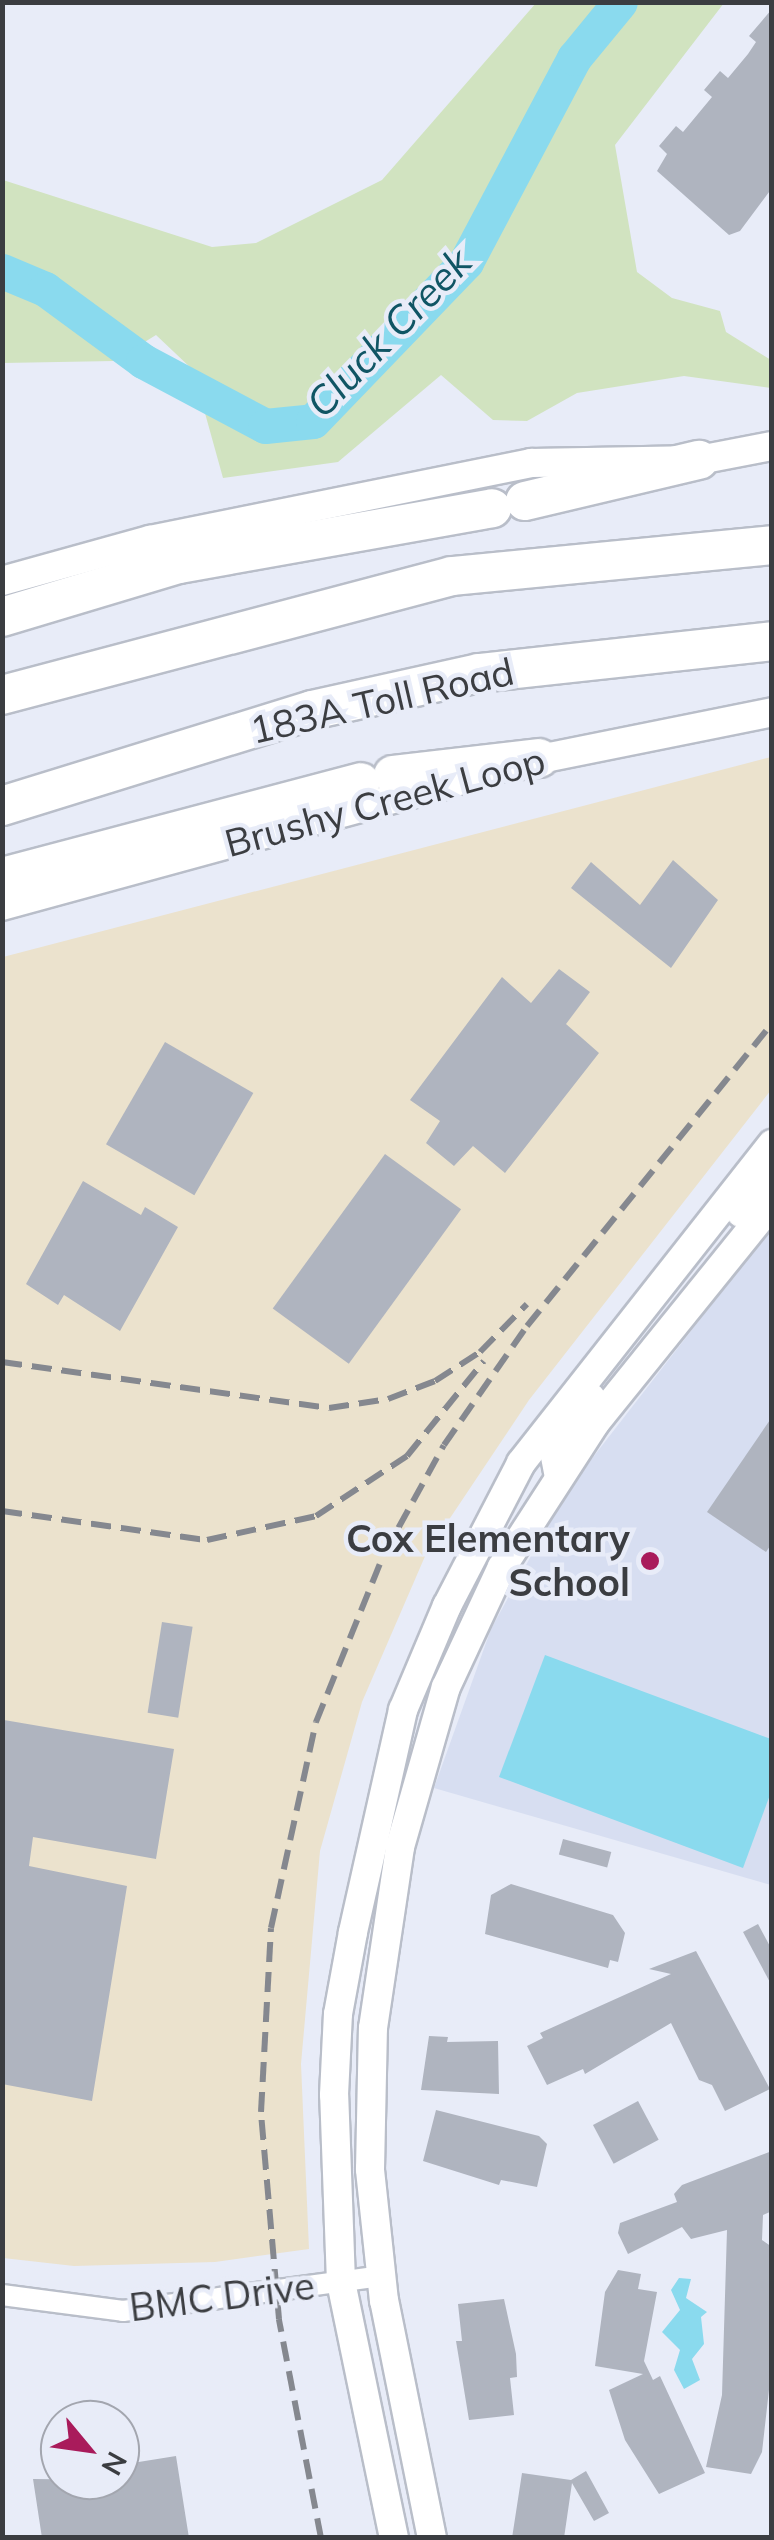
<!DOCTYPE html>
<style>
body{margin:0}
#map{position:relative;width:774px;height:2540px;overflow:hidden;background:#e8ecf8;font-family:Mulish,sans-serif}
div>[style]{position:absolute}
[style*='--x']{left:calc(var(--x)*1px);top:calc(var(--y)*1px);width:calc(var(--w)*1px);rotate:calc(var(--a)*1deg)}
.industrial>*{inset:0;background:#ebe2cd}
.built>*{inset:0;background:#d7def1}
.green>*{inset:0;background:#d1e3c0}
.water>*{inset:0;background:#8adaee}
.river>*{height:35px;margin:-17.5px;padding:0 17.5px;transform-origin:17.5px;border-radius:17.5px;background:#8adaee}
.building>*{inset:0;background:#afb4bf;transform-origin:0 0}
.roads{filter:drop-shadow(2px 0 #b9bec9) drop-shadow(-2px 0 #b9bec9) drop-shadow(0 2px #b9bec9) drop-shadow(0 -2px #b9bec9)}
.minor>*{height:20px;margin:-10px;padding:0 10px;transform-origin:10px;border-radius:10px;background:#fff}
.secondary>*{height:28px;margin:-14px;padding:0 14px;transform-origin:14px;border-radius:14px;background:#fff}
.motorway>*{height:38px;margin:-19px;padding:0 19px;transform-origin:19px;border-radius:19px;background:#fff}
.rail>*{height:6px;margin-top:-3px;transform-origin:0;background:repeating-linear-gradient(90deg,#85888f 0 20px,transparent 0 30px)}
.dots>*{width:28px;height:28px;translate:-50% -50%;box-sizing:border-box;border:5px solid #e8ecf8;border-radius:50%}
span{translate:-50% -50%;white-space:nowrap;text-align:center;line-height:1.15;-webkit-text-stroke:9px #e8ecf8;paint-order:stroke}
.street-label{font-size:38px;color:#3b3d41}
.poi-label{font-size:38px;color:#3b3d41;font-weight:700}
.right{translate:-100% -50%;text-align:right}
.water-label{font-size:40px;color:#105564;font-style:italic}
.frame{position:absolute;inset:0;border:5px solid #3b3d41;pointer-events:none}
.north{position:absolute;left:40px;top:2400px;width:100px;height:100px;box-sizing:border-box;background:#e8ecf8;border:2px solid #a3a6af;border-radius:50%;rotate:119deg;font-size:28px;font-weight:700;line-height:40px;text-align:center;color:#3b3d41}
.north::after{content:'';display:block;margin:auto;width:35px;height:45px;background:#a91b5b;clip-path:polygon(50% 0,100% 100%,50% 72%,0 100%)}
</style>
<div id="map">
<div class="industrial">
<i style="clip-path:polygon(771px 757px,771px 1090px,529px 1400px,426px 1554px,362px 1702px,320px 1851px,301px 2064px,309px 2249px,215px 2262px,74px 2266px,3px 2258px,3px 957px)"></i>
</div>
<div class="built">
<i style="clip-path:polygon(771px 1228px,771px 1885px,434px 1788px,491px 1629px,566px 1492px)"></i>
</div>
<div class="green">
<i style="clip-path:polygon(536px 3px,724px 3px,615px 145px,637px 272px,672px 298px,720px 311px,726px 332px,771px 360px,771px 388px,684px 376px,577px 393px,527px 421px,493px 420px,441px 375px,338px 462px,223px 478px,193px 370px,156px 335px,114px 361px,3px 363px,3px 180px,212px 247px,256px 243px,382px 180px)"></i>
</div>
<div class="water">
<i style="clip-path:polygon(545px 1655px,771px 1739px,771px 1792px,743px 1868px,499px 1777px)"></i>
<i style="clip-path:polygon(679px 2278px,691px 2279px,686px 2298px,707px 2312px,701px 2317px,704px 2344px,692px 2359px,700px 2380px,684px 2389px,674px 2370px,680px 2350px,662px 2332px,680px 2310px,671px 2290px)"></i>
</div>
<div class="river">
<i style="--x:2;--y:271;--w:47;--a:22.7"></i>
<i style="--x:45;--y:289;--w:122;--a:36.3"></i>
<i style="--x:143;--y:361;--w:138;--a:28"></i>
<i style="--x:265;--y:426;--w:48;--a:-5.9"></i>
<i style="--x:313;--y:421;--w:221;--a:-46.1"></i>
<i style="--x:466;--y:262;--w:231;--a:-62.1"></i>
<i style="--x:574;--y:58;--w:72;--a:-50.6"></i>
</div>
<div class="building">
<i style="clip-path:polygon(772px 9px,772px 188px,740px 231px,729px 235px,657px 171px,667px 154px,659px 146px,676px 126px,683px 132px,712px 97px,704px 90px,720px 71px,728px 78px,748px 54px,756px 42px,749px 36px)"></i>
<i style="clip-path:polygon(673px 860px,718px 900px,671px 968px,571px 888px,591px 862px,640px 905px)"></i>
<i style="clip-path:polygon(559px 969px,590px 992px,566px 1024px,599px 1053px,505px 1173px,473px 1146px,454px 1166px,426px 1143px,440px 1121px,410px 1100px,502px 977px,531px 1003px)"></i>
<i style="left:165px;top:1042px;width:102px;height:118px;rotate:30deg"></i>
<i style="left:385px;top:1154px;width:94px;height:191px;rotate:36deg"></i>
<i style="clip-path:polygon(83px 1181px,141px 1215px,145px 1207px,178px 1227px,120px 1331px,64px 1295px,58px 1305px,26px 1284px)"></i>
<i style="clip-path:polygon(772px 1417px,772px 1543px,766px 1552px,707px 1512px)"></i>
<i style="left:162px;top:1622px;width:31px;height:92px;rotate:9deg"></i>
<i style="clip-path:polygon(4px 1720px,174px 1749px,156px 1859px,33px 1837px,29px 1866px,127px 1886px,92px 2101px,2px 2084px)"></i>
<i style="left:563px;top:1839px;width:50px;height:16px;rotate:15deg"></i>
<i style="clip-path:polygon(511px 1884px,613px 1915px,625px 1933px,618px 1962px,610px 1960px,608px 1968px,485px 1934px,491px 1895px)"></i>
<i style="clip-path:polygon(758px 1924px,772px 1950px,772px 1986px,743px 1932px)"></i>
<i style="clip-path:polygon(696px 1951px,770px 2089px,725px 2111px,712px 2085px,699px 2080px,671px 2023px,585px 2074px,583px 2069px,547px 2085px,527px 2046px,543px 2038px,540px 2033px,671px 1974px,649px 1969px)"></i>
<i style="clip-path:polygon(429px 2036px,448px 2037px,447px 2042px,498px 2041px,499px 2094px,421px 2090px)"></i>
<i style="left:638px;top:2101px;width:44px;height:51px;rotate:62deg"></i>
<i style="clip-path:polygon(436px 2110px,539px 2136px,547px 2144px,537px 2187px,501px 2180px,499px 2185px,423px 2161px)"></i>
<i style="clip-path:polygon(772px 2151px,772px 2211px,763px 2215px,762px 2240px,772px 2247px,772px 2363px,762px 2452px,751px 2474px,706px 2467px,722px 2395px,727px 2230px,691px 2239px,682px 2227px,628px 2254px,618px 2233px,620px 2223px,677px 2202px,674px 2194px,682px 2185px)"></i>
<i style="clip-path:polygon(618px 2270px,641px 2274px,638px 2289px,657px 2292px,644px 2361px,653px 2380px,660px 2376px,705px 2473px,659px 2494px,625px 2440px,609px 2390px,643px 2374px,595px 2366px,605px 2292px)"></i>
<i style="clip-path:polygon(504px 2299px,516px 2354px,517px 2377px,510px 2378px,514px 2415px,469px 2420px,456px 2341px,462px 2341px,458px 2304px)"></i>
<i style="clip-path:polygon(176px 2456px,189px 2538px,42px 2538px,33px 2479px,120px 2480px,120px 2465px)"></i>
<i style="clip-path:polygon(586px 2471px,609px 2513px,594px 2521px,572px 2483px,564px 2538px,512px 2538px,522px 2473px,571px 2480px)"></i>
</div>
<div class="roads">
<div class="minor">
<i style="--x:2;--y:2295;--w:122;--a:7.5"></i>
<i style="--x:123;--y:2311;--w:260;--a:-7.7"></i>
</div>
<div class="secondary">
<i style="--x:2;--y:581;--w:154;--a:-15.5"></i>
<i style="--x:150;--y:540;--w:389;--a:-11.4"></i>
<i style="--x:531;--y:463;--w:168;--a:-1"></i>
<i style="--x:699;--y:460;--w:74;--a:-10.9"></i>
<i style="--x:525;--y:762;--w:252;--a:-11.4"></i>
<i style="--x:2;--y:906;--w:474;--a:-15.3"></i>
<i style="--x:741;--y:1213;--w:49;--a:-50.8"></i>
<i style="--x:558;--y:1472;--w:21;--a:-101"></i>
<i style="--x:554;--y:1451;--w:65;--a:-55.6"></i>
<i style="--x:394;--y:2538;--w:261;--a:-101.7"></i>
<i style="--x:341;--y:2282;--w:187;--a:-92.1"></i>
<i style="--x:334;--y:2095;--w:81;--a:-87.2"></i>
<i style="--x:338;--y:2014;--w:83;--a:-79.6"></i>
<i style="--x:353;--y:1932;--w:228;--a:-77.3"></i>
<i style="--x:403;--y:1710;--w:113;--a:-67.1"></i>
<i style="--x:447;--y:1606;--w:161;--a:-62.6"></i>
<i style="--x:521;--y:1463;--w:406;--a:-51.8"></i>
<i style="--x:432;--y:2538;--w:242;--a:-101.4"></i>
<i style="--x:384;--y:2301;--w:133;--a:-96.1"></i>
<i style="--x:370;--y:2169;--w:141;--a:-88.8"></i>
<i style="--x:373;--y:2028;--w:183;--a:-81.5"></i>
<i style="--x:400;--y:1847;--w:166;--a:-74"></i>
<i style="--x:446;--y:1687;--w:132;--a:-65"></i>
<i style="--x:502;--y:1567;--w:171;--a:-57.1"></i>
<i style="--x:595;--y:1423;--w:282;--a:-51.1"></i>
</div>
<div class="motorway">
<i style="--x:525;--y:501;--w:179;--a:-13.3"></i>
<i style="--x:2;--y:617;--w:185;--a:-16.7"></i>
<i style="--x:179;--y:564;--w:318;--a:-10.1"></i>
<i style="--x:2;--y:695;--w:465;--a:-14.8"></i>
<i style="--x:452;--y:576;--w:321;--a:-5.5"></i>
<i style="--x:393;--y:775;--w:147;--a:-6.6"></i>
<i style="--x:2;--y:806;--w:325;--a:-17.2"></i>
<i style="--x:312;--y:710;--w:171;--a:-12.5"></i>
<i style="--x:479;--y:673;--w:295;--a:-6.2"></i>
<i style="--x:2;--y:877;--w:371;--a:-14.8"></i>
</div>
</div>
<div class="rail">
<i style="--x:2;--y:1362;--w:330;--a:8"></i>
<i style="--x:329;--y:1408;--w:60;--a:-8.7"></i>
<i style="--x:388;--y:1399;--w:50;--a:-21"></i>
<i style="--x:435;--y:1381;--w:54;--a:-32.8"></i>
<i style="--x:480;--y:1352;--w:67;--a:-45.6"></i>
<i style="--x:2;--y:1511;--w:207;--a:8.1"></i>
<i style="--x:207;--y:1540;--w:112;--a:-12.4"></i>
<i style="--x:316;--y:1516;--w:109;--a:-33.4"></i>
<i style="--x:407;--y:1456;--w:122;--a:-51"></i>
<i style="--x:321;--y:2538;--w:223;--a:-100.9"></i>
<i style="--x:279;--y:2319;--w:208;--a:-95"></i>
<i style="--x:261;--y:2112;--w:184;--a:-86.9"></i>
<i style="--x:271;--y:1928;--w:211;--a:-77.7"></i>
<i style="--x:316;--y:1722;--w:181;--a:-68"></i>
<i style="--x:384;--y:1554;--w:124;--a:-61.2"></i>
<i style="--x:444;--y:1445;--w:145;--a:-55.1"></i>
<i style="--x:527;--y:1326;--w:390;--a:-51"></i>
</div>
<div class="dots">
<i style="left:650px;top:1561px;background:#a91b5b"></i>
</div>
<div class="street-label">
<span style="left:382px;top:701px;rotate:-13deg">183A Toll Road</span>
<span style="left:385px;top:802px;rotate:-15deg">Brushy Creek Loop</span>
<span style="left:222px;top:2297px;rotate:-7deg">BMC Drive</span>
</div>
<div class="poi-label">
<span class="right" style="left:630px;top:1561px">Cox Elementary<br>School</span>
</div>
<div class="water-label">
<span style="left:388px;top:332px;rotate:-46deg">Cluck Creek</span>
</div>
<div class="frame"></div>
<div class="north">N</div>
</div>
